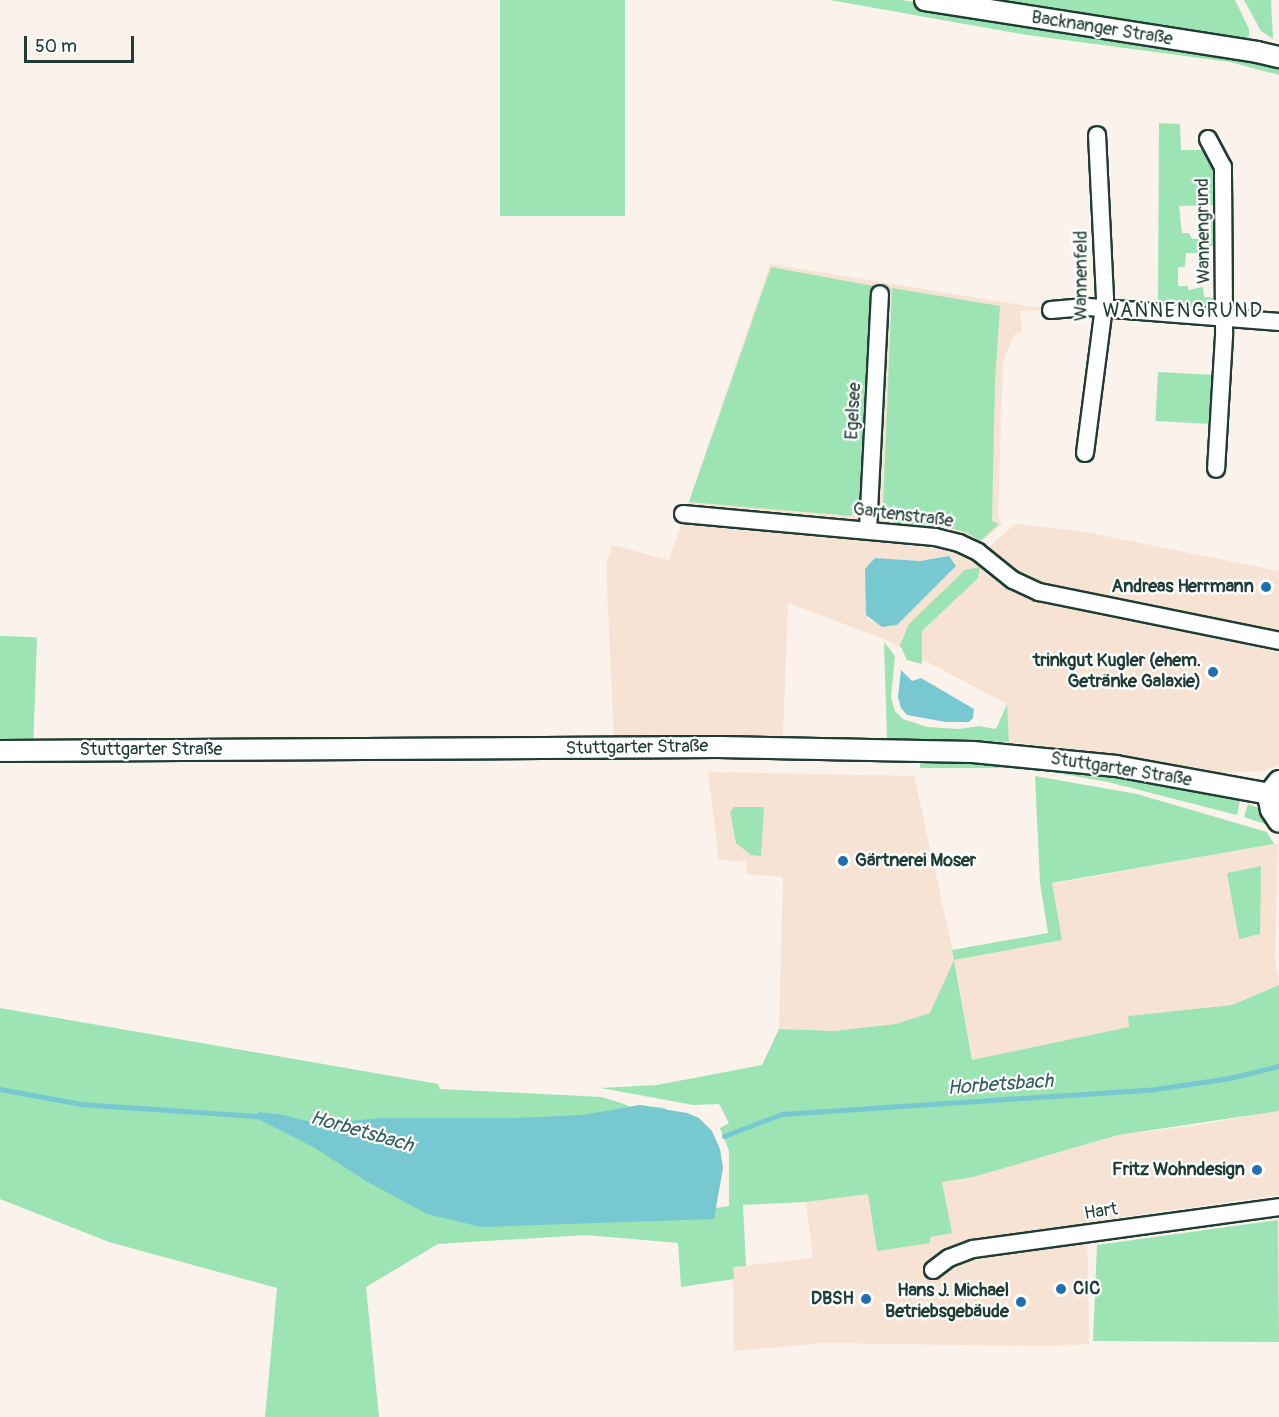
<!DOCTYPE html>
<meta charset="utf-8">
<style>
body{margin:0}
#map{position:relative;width:1279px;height:1417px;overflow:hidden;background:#fbf2eb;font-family:Pangolin,sans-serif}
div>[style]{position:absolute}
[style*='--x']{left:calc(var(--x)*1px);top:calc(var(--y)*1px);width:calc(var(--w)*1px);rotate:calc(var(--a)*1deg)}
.built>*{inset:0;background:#f6e3d3}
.green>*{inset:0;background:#9ce4b3;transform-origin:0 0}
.water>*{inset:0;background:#77c8d0}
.stream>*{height:4.5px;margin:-2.25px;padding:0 2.25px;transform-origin:2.25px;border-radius:2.25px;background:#77c8d0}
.roads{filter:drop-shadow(2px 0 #1f3d34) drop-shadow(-2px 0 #1f3d34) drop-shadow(0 2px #1f3d34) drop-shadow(0 -2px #1f3d34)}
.minor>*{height:16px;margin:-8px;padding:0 8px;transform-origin:8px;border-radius:8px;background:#fff}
.tertiary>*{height:20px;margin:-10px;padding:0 10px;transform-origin:10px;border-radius:10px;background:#fff}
.dots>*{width:16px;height:16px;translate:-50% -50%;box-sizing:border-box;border:3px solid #fff;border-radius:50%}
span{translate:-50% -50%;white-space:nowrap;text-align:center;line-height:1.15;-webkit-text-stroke:4.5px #fff;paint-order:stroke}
.street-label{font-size:18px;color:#1f3d34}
.poi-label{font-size:18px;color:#1f3d34;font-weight:700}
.right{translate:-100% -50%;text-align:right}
.left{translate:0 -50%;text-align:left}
.neighbourhood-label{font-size:20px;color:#1f3d34;letter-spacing:1.5px}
.water-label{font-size:20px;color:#35605b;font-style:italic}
.scale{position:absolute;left:24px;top:36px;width:110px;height:27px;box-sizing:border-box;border:3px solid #1f3d34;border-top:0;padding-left:8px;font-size:18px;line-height:21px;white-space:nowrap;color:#1f3d34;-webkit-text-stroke:4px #fff;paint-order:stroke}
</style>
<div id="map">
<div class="built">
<i style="clip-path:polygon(evenodd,770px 264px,1051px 310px,1020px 311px,1022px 332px,1014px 335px,1003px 361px,998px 517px,1002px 524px,971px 551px,1018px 589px,1057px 605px,1211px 634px,1279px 653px,1279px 765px,1261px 771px,1217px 773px,1123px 755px,1009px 742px,1007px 704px,884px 639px,788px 603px,783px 737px,614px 740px,607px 586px,607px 561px,612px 545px,669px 560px,770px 264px,949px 556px,955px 567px,897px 624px,890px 627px,870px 621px,866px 615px,875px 558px,920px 561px,949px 556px)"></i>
<i style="clip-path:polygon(1015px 524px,1086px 532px,1279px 571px,1279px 634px,1201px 614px,1044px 586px,1014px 573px,986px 550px)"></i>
<i style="clip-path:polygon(708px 772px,914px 776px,955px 960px,1062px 940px,1052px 884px,1278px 843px,1275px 960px,1279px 985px,1232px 1005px,1128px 1016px,1130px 1027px,972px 1060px,955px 961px,931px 1013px,896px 1024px,834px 1031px,779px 1029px,783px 877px,747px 874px,746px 862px,719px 860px)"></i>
<i style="clip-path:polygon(1279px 1110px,1279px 1195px,1087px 1222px,1089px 1344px,1044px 1346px,823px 1343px,734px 1351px,733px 1267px,813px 1258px,806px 1202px,971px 1177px,1118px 1135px,1200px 1125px)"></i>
</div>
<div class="green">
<i style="left:500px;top:0;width:125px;height:216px"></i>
<i style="clip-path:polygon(830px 0,902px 0,1279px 65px,1279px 75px,1230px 62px,1027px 35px)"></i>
<i style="clip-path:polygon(989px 0,1235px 0,1249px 29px,1249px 37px,1241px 40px)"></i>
<i style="clip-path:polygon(1244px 0,1271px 0,1273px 39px,1261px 31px)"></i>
<i style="clip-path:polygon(1159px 123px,1180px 124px,1181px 150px,1203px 150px,1217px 164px,1220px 205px,1179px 206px,1182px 233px,1189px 233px,1192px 239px,1211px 238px,1211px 218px,1217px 218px,1218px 246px,1207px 246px,1207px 253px,1186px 253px,1185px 267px,1178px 267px,1178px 286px,1188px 286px,1188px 290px,1203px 287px,1204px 297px,1216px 298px,1209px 305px,1158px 302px)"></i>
<i style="clip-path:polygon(771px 267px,873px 286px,864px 500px,861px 501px,851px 516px,689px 502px)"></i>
<i style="clip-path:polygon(892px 288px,1000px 306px,995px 381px,992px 521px,999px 524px,980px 541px,968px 533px,948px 527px,895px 523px,884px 513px,883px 505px)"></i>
<i style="left:1158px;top:372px;width:57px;height:49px;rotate:3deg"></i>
<i style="clip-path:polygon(980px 567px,978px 578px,922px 631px,922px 664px,907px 660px,900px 645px,909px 624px,965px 570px)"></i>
<i style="left:0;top:636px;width:37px;height:107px;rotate:2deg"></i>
<i style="clip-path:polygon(884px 642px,895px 656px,891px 698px,895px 711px,903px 719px,927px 727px,959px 729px,979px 726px,996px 729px,1007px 704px,1009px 742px,887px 738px)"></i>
<i style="clip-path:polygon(927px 761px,1063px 767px,1240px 801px,1237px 815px,1108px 782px,1051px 772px,1007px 768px,920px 768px,920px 763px)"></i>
<i style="clip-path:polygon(1035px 776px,1137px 794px,1267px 832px,1274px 844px,1052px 883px,1062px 940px,954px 960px,972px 1060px,1129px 1027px,1128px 1016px,1232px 1005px,1279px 985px,1279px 1111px,1118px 1135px,973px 1177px,942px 1182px,952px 1233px,930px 1237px,930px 1243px,877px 1251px,868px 1194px,806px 1202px,743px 1205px,746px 1266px,733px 1267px,734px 1279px,681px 1287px,678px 1243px,586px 1235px,438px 1244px,366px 1287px,379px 1417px,265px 1417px,277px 1288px,109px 1242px,0 1199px,0 1008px,438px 1084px,440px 1089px,602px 1097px,627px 1105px,679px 1141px,643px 1112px,640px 1105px,665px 1108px,715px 1208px,729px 1206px,729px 1151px,720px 1128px,729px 1123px,719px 1104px,693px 1105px,601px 1088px,657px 1085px,762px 1065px,779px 1029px,834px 1031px,896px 1024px,930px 1013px,954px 960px,952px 950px,1048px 933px,1040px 883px)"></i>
<i style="clip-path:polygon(1248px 804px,1261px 809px,1277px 832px,1265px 824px,1244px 817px)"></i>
<i style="clip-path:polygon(734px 807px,764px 807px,761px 856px,751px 855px,736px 843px,730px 812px)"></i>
<i style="clip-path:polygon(1261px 866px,1260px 934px,1239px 939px,1227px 873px)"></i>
<i style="clip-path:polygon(1278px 1220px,1279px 1342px,1093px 1341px,1097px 1245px)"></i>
</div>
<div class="water">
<i style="clip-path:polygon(949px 556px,956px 566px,897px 625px,882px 627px,866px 615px,865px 569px,875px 558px,920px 561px)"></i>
<i style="clip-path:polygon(901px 670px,912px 681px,921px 678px,974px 709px,973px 718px,969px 722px,946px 722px,907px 715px,901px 708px,898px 697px)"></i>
<i style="clip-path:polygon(639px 1105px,687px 1113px,699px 1118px,712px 1131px,720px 1149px,723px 1168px,714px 1219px,481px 1227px,427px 1214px,366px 1181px,315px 1148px,254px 1117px,259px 1112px,283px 1115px,319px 1124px,381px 1118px,515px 1118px,583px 1115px)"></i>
</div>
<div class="stream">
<i style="--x:0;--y:1089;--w:82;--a:10.5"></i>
<i style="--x:81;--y:1104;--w:178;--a:3.9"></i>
<i style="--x:724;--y:1136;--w:62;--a:-20.8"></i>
<i style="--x:782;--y:1114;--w:374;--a:-3.8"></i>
<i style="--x:1155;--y:1089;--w:76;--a:-8.3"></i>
<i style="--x:1230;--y:1078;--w:50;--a:-13.8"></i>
</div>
<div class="roads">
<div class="minor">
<i style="--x:1208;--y:139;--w:32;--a:62"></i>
<i style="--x:1223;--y:167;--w:7;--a:90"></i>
<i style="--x:1223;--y:174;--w:162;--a:89.6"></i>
<i style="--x:1224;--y:336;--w:133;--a:93.4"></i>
<i style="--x:1051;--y:310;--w:37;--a:-5"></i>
<i style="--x:1088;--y:307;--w:192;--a:4.5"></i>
<i style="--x:1085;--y:453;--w:156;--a:-82.6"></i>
<i style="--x:1105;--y:298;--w:163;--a:-92.8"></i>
<i style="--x:683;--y:514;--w:253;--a:5.2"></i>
<i style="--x:935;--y:537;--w:25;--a:14"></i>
<i style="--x:959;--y:543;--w:21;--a:25"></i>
<i style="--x:978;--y:552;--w:45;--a:38.7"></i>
<i style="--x:1013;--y:580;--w:29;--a:25"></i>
<i style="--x:1039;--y:592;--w:245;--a:11.5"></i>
<i style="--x:868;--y:530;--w:236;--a:-87.1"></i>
<i style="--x:933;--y:1270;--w:20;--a:-37"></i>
<i style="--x:949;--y:1258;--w:26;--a:-21"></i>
<i style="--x:973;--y:1249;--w:309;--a:-7.8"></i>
</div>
<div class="tertiary">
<i style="--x:925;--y:0;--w:336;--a:8.9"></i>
<i style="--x:1257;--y:52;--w:23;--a:13"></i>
<i style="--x:0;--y:751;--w:718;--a:-0.32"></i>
<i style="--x:718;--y:747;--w:255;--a:1.1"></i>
<i style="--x:973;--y:752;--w:144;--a:5.6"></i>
<i style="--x:1116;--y:766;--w:157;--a:10.3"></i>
<i style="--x:1279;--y:781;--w:11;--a:128"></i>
<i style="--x:1272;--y:790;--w:10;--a:107"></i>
<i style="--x:1269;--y:800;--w:10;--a:79"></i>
<i style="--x:1271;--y:810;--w:14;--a:56"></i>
</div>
</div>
<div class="dots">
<i style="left:1266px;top:587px;background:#1f6fb2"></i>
<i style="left:1213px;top:672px;background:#1f6fb2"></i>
<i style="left:843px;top:861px;background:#1f6fb2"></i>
<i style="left:1257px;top:1170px;background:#1f6fb2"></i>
<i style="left:1061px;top:1289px;background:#1f6fb2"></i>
<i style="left:866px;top:1299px;background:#1f6fb2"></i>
<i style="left:1021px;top:1302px;background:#1f6fb2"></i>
</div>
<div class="street-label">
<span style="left:1102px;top:29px;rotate:9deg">Backnanger Straße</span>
<span style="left:1204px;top:231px;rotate:-91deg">Wannengrund</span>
<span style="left:1082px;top:276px;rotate:-90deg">Wannenfeld</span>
<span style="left:854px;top:411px;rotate:-87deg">Egelsee</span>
<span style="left:903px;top:516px;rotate:7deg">Gartenstraße</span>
<span style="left:637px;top:748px;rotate:-1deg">Stuttgarter Straße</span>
<span style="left:151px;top:750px">Stuttgarter Straße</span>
<span style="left:1121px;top:770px;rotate:9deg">Stuttgarter Straße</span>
<span style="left:1101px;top:1212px;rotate:-8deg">Hart</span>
</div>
<div class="poi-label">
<span class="right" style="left:1254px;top:587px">Andreas Herrmann</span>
<span class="right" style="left:1201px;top:672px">trinkgut Kugler (ehem.<br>Getränke Galaxie)</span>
<span class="left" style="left:855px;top:861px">Gärtnerei Moser</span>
<span class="right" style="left:1245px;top:1170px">Fritz Wohndesign</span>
<span class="left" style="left:1073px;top:1289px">CIC</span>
<span class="right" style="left:1009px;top:1302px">Hans J. Michael<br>Betriebsgebäude</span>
<span class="right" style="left:854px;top:1299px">DBSH</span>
</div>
<div class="neighbourhood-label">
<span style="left:1183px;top:310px">WANNENGRUND</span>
</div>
<div class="water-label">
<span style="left:1000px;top:1084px;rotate:-4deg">Horbetsbach</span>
<span style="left:362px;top:1131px;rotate:16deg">Horbetsbach</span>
</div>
<div class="scale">50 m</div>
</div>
